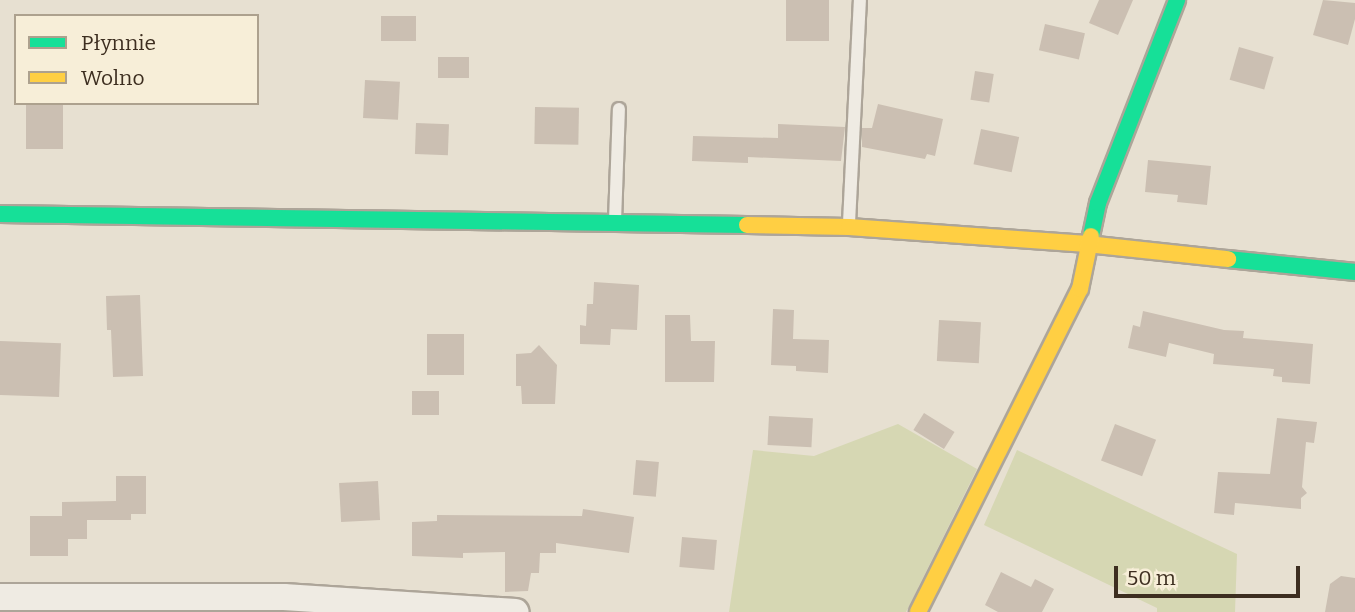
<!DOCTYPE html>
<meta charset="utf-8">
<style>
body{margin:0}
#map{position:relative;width:1355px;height:612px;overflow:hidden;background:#e7e0d1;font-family:Bitter,serif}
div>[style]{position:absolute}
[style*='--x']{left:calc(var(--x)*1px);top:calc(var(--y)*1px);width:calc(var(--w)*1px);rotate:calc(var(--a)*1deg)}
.green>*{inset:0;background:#d6d7b3}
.building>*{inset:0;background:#cbbfb2;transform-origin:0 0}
.roads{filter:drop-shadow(2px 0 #ada599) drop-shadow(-2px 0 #ada599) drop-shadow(0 2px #ada599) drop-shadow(0 -2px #ada599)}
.lane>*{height:12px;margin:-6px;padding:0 6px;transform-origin:6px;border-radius:6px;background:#efebe3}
.street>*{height:26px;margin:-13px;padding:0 13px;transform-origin:13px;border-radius:13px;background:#efebe3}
.fast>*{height:16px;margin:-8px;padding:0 8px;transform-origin:8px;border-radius:8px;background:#16e098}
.slow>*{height:16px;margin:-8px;padding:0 8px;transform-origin:8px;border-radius:8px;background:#ffcf43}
span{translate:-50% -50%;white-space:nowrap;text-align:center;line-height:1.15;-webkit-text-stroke:7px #f7eed8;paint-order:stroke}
.legend{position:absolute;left:14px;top:14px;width:245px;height:91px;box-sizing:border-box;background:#f7eed8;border:2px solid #ada18e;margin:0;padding:9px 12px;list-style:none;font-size:21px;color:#3d2e20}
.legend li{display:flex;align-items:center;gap:14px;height:35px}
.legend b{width:35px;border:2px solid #ada18e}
.scale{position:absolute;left:1114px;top:566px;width:186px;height:32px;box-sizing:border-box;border:4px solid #3d2e20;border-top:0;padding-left:9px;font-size:21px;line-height:24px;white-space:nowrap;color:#3d2e20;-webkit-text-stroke:5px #f7eed8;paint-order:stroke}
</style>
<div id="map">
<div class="green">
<i style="clip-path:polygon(898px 424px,977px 469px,906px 612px,729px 612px,753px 450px,814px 456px)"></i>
<i style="clip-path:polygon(1017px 450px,1237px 554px,1235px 612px,1157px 612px,1157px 608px,984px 525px)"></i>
</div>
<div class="building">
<i style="left:786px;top:0;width:43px;height:41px"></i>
<i style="clip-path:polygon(1099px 0,1133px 0,1118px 35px,1089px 23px)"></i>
<i style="clip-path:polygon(1323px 0,1355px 3px,1355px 19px,1348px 45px,1313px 35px)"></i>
<i style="left:381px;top:16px;width:35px;height:25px"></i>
<i style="left:1045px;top:24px;width:41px;height:27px;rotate:13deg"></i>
<i style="left:1239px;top:47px;width:36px;height:34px;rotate:16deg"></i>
<i style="left:438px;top:57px;width:31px;height:21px"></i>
<i style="left:975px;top:71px;width:19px;height:29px;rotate:9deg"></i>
<i style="left:365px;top:80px;width:35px;height:38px;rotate:3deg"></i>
<i style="left:26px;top:103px;width:37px;height:46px"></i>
<i style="clip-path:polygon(878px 104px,943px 119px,935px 156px,927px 154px,925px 159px,862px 147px,862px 128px,872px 128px)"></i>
<i style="left:535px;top:107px;width:44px;height:37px;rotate:1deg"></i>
<i style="left:416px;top:123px;width:33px;height:31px;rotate:2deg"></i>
<i style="clip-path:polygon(778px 124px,845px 127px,841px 161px,748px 157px,748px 163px,692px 161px,693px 136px,778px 138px)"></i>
<i style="left:981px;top:129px;width:39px;height:36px;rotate:12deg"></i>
<i style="clip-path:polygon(1148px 160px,1211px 166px,1207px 205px,1177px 202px,1178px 195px,1145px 192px)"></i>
<i style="clip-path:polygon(594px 282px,639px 285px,637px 330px,611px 329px,610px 345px,580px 344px,580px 325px,586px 326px,587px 304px,593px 304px)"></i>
<i style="clip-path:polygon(140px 295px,143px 376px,113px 377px,111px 330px,107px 330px,106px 296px)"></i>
<i style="clip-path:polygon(773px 309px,794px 310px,793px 339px,829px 340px,828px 373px,796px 371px,796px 366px,771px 365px)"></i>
<i style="clip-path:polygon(1143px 311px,1224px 330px,1244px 331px,1243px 338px,1313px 344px,1310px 384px,1282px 382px,1282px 377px,1273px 376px,1274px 369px,1213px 364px,1214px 354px,1169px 343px,1166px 357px,1128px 348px,1133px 325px,1140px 327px)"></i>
<i style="clip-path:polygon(665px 315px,690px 315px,691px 341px,715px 341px,714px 382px,665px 382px)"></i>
<i style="left:939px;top:320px;width:42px;height:41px;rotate:3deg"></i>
<i style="left:427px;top:334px;width:37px;height:41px"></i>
<i style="left:0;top:341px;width:61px;height:54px;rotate:2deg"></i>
<i style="clip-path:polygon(539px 345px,557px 365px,555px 404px,522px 404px,521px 386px,516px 386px,516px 354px,531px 353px)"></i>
<i style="left:439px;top:391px;width:24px;height:27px;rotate:90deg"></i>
<i style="left:924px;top:413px;width:36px;height:20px;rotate:32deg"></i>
<i style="left:769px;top:416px;width:44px;height:29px;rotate:3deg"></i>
<i style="clip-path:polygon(1277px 418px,1317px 422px,1314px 443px,1306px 442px,1302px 487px,1307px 493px,1301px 498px,1301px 509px,1235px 503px,1234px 515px,1214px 513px,1218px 472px,1270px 474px)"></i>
<i style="left:1115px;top:424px;width:44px;height:39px;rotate:21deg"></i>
<i style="left:636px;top:460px;width:23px;height:35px;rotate:5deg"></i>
<i style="clip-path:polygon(116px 476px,146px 476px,146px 514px,131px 514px,131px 520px,87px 520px,87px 539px,68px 539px,68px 556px,30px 556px,30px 516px,62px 516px,62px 502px,116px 501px)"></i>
<i style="left:378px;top:481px;width:39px;height:39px;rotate:87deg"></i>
<i style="clip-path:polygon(583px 509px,634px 517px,629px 553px,556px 543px,556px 553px,540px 553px,539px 573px,531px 573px,528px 591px,505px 592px,505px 552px,463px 553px,463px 558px,412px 556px,412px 522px,437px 521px,437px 515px,582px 516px)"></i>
<i style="left:682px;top:537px;width:35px;height:30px;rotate:5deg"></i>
<i style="clip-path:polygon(1001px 572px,1031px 587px,1035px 579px,1054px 589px,1042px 612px,998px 612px,985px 605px)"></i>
<i style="clip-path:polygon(1341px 576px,1355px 578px,1355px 612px,1325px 612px,1330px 584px)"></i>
</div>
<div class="roads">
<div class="lane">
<i style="--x:615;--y:221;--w:112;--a:-88"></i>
<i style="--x:849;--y:223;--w:223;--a:-87.2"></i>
</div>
<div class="street">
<i style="--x:0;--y:597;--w:284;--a:0"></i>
<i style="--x:284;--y:597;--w:232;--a:3.7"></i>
</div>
<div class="fast">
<i style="--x:0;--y:214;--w:747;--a:0.84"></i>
<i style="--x:1091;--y:236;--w:34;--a:-78"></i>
<i style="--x:1098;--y:203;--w:218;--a:-68.7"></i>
<i style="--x:1228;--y:259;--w:128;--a:5.8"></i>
</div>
<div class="slow">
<i style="--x:747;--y:225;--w:102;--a:1.1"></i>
<i style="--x:849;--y:227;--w:239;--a:4.1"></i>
<i style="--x:1087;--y:244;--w:142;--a:6.1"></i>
<i style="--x:918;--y:612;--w:361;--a:-63.4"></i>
<i style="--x:1080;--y:289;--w:54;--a:-78.3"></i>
</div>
</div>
<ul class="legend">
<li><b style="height:9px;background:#16e098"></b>Płynnie</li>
<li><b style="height:9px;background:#ffcf43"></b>Wolno</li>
</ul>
<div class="scale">50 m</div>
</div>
